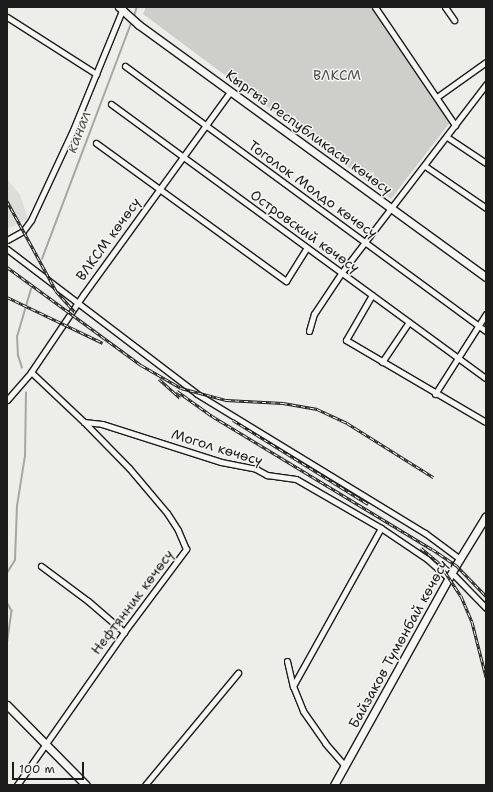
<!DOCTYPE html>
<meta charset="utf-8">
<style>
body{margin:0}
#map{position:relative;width:493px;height:792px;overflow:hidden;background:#edede9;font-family:"Shantell Sans",sans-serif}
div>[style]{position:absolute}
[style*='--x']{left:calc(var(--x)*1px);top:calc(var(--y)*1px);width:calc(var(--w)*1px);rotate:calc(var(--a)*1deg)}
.built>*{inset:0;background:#ddddda}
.green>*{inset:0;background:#cececb}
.stream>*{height:1.5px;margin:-0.75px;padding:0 0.75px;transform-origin:0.75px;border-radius:0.75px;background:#a6a6a3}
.roads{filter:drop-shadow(1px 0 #1c1c1c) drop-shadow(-1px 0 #1c1c1c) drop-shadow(0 1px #1c1c1c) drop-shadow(0 -1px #1c1c1c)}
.minor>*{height:5px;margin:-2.5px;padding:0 2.5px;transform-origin:2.5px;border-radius:2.5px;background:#f6f6f2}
.major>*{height:7px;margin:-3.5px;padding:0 3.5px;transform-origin:3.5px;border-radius:3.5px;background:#f6f6f2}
.rail>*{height:3px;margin-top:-1.5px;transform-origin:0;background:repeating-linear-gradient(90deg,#f6f6f2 0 4.5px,#1c1c1c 0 9px);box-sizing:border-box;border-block:1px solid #1c1c1c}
span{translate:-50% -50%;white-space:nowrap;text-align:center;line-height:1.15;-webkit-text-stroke:3px #f6f6f2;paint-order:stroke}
.park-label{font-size:14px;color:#515151}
.street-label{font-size:14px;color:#1c1c1c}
.water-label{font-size:15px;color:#535352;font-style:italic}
.frame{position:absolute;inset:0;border:8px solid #1c1c1c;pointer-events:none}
.scale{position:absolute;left:12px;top:762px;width:72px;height:18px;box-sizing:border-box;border:2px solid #1c1c1c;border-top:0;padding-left:5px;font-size:12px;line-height:14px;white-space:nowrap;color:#1c1c1c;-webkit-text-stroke:3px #f6f6f2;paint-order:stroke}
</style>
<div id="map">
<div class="built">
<i style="clip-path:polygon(7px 179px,20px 195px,28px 219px,7px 229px)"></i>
</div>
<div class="green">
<i style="clip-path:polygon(146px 7px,372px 7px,451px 121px,391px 199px,143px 14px)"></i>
</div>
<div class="stream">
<i style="--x:134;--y:16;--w:9;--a:-72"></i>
<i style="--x:42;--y:259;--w:254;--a:-69.3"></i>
<i style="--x:22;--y:368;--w:13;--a:-108"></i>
<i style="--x:18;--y:356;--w:19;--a:-93"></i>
<i style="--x:17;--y:337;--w:50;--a:-73.7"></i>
<i style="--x:7;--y:573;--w:15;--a:-58"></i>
<i style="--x:15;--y:560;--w:54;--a:-87.9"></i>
<i style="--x:17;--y:506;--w:51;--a:-80.9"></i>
<i style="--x:25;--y:456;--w:63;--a:-89.1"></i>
<i style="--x:7;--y:602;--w:10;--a:61"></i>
<i style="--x:12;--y:611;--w:35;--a:98"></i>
</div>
<div class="roads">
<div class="minor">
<i style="--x:375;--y:7;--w:143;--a:55.9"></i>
<i style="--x:445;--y:7;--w:16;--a:55"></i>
<i style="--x:7;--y:17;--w:106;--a:32.6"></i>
<i style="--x:125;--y:66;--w:448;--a:36.3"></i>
<i style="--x:437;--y:97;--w:60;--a:-35.5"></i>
<i style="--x:111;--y:104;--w:464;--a:36.2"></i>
<i style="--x:447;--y:137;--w:47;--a:33.7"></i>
<i style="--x:96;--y:143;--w:235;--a:36"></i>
<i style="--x:286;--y:281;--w:39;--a:-58"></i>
<i style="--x:425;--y:166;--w:74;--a:34.5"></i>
<i style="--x:7;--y:240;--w:18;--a:-29"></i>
<i style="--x:23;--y:231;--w:14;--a:-54"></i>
<i style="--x:31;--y:220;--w:99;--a:-65"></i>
<i style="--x:73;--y:130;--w:132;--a:-67.7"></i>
<i style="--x:7;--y:249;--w:239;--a:37.3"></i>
<i style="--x:197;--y:394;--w:267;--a:31.4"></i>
<i style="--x:425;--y:533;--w:44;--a:36.6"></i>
<i style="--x:372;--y:295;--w:52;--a:120"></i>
<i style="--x:346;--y:340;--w:162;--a:30.4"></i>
<i style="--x:309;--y:331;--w:18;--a:-74"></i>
<i style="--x:314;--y:314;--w:50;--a:-56.3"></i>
<i style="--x:342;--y:272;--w:237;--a:-52.5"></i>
<i style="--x:382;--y:362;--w:48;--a:-56"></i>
<i style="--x:31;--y:372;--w:73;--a:43.3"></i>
<i style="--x:84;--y:422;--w:18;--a:6"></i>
<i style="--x:102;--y:424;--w:125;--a:17.7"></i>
<i style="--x:221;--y:462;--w:36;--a:11"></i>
<i style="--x:256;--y:469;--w:13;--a:29"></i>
<i style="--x:267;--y:475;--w:29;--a:8"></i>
<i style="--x:296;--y:479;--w:98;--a:30"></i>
<i style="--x:381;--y:528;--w:55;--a:34"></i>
<i style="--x:427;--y:559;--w:28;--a:42"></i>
<i style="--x:435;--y:394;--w:95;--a:-57.5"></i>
<i style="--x:7;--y:400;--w:37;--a:-49"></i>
<i style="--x:31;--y:372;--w:93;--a:-56"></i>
<i style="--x:83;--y:295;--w:251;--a:-54.1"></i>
<i style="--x:41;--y:566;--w:59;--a:36.7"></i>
<i style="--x:88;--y:601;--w:48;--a:40.7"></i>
<i style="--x:452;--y:573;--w:49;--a:45.8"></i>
<i style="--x:287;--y:661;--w:26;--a:77"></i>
<i style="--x:293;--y:686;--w:27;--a:68"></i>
<i style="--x:303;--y:711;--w:39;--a:55"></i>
<i style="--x:325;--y:743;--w:30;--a:49"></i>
<i style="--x:293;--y:686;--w:181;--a:-60.9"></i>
<i style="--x:17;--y:785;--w:187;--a:-55"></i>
<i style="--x:124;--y:632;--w:104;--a:-53.2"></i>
<i style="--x:186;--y:549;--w:21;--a:-113"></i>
<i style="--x:178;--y:530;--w:20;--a:-123"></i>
<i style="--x:167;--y:513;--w:59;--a:-130.2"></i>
<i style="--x:129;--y:468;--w:64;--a:-134.4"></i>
<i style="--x:145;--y:785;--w:146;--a:-50.3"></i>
</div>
<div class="major">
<i style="--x:119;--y:7;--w:27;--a:42"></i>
<i style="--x:139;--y:25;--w:429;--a:36"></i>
<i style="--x:7;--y:705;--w:112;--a:45.4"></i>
<i style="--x:334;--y:785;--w:252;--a:-61"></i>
<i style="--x:456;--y:565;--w:57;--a:-58.5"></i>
</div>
</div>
<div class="rail">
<i style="--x:7;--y:201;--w:102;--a:61.4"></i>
<i style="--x:56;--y:291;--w:28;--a:48"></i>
<i style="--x:7;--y:267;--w:166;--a:36.2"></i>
<i style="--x:141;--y:365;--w:46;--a:29.9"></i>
<i style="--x:181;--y:388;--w:47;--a:14.9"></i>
<i style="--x:226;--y:400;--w:57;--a:3"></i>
<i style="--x:283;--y:403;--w:35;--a:10"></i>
<i style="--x:317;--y:409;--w:33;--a:25"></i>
<i style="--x:347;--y:423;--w:102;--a:32.1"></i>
<i style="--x:7;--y:297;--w:106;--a:25.6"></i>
<i style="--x:159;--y:379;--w:28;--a:42"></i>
<i style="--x:177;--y:391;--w:43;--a:35.5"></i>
<i style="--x:212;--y:416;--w:257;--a:31.2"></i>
<i style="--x:432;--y:549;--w:29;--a:34"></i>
<i style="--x:456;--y:565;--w:43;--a:45.9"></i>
<i style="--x:233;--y:420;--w:159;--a:31.9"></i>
<i style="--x:421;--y:548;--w:25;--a:40"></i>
<i style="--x:440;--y:564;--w:38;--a:57"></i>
<i style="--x:461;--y:596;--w:28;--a:67"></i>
<i style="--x:472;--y:622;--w:57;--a:75.7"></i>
</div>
<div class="park-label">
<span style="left:337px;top:75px">ВЛКСМ</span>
</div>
<div class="street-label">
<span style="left:309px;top:132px;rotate:36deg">Кыргыз Республикасы көчөсү</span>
<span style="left:313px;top:189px;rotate:36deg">Тоголок Молдо көчөсү</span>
<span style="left:305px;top:231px;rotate:36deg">Островский көчөсү</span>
<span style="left:108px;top:239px;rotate:-54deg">ВЛКСМ көчөсү</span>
<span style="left:217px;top:447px;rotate:17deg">Могол көчөсү</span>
<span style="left:132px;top:602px;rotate:-53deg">Нефтянник көчөсү</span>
<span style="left:398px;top:644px;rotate:-61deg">Байзаков Түмөнбай көчөсү</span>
</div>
<div class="water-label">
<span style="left:79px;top:132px;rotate:-69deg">канал</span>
</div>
<div class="frame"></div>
<div class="scale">100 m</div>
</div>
